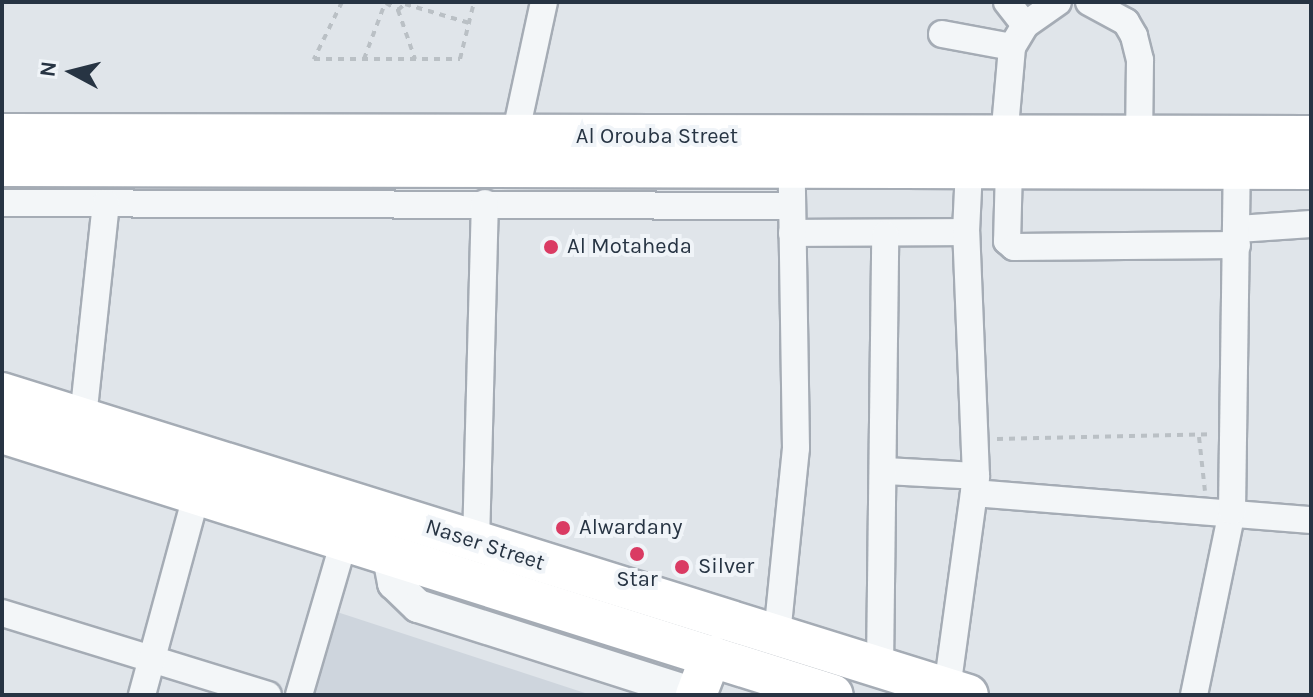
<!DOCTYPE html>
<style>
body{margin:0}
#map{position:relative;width:1313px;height:697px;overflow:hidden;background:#e0e5ea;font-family:Karla,sans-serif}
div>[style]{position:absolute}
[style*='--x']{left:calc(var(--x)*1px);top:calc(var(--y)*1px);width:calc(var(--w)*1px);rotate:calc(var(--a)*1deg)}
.built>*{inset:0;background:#ced5dd}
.path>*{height:4px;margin-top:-2px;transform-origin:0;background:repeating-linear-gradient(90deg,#bac0c5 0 6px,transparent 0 12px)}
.roads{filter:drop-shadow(2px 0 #a5acb5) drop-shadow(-2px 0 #a5acb5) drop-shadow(0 2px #a5acb5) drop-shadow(0 -2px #a5acb5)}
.minor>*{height:26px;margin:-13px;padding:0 13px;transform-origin:13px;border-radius:13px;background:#f3f6f8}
.tertiary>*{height:32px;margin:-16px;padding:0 16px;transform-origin:16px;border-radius:16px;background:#f3f6f8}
.primary>*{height:40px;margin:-20px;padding:0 20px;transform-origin:20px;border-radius:20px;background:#fff}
.dots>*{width:22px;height:22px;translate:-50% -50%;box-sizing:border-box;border:4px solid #f0f4f8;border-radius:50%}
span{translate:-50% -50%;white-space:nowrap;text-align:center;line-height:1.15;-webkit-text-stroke:8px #f0f4f8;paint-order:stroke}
.street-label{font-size:22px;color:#273443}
.poi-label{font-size:22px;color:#273443}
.left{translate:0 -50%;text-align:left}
.frame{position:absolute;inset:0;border:4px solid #273443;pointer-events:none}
.north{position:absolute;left:32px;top:32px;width:80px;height:80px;-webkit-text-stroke:6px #f0f4f8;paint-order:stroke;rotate:277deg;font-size:22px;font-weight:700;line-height:32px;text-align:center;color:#273443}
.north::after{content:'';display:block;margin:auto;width:28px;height:36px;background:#273443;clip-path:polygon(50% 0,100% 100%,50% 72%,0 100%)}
</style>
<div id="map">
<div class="built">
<i style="clip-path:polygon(334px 611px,591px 695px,306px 695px)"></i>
</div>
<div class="path">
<i style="--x:342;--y:2;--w:64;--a:116.2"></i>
<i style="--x:314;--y:59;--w:146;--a:0"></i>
<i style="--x:460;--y:59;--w:59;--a:-76.2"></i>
<i style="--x:386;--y:3;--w:14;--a:30"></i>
<i style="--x:398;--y:10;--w:9;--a:-41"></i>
<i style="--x:405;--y:4;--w:67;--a:16.5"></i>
<i style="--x:398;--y:10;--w:52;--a:70.9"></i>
<i style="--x:364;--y:59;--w:60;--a:-69.4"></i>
<i style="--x:1199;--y:437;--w:54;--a:83.7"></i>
<i style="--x:997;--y:439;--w:214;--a:-1.3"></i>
</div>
<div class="roads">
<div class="minor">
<i style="--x:1007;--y:2;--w:29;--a:52"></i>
<i style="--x:1089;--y:2;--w:42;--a:28.4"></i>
<i style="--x:1126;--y:22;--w:16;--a:60"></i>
<i style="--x:1134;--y:36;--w:25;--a:76"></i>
<i style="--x:1140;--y:60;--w:78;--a:90.7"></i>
<i style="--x:942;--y:34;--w:71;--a:10.5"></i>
<i style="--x:515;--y:136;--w:137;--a:-77.8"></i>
<i style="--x:1004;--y:139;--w:92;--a:-85"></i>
<i style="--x:1012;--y:47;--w:26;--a:-59"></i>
<i style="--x:1025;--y:25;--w:40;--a:-34.9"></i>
<i style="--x:1009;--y:167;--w:74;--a:91.5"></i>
<i style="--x:1007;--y:241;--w:9;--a:41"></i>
<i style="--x:1014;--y:247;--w:223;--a:-0.5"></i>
<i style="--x:2;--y:203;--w:790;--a:0.22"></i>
<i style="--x:1238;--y:229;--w:73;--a:-3.9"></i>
<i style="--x:792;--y:233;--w:174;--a:-0.3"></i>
<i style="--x:83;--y:418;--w:216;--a:-83.9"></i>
<i style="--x:885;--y:471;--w:91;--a:3.1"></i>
<i style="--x:974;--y:493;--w:338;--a:4.6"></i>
<i style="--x:476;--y:543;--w:340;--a:-88.5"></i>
<i style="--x:2;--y:613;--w:278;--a:17.1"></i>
<i style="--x:777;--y:635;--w:188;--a:-84.2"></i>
<i style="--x:796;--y:448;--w:260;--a:-90.9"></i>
<i style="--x:880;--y:667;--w:432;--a:-89.3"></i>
<i style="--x:947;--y:689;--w:215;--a:-82.2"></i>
<i style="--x:976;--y:476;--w:244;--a:-92.3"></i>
<i style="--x:966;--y:232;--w:64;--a:-87.3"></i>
<i style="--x:142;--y:695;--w:209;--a:-74.8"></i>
<i style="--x:299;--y:695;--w:164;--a:-73.7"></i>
<i style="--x:1194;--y:695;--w:188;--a:-78.3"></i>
<i style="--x:1232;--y:511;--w:341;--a:-89.2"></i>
</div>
<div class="tertiary">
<i style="--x:388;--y:552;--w:32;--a:79"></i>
<i style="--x:394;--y:583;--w:33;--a:44"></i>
<i style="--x:418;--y:606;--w:293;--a:17.7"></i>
</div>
<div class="primary">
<i style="--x:2;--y:134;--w:1309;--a:0.09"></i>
<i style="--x:2;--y:166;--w:1309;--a:0.13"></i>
<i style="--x:2;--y:393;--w:1012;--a:17.36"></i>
<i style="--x:2;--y:433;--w:871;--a:17.5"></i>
<i style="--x:696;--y:695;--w:42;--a:-69"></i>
</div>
</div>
<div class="dots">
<i style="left:551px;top:247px;background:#da3b63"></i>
<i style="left:563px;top:528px;background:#da3b63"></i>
<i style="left:637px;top:554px;background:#da3b63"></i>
<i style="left:682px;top:567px;background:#da3b63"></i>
</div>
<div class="street-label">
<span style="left:657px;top:137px">Al Orouba Street</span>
<span style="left:485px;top:545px;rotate:18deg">Naser Street</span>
</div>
<div class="poi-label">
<span class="left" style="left:567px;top:247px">Al Motaheda</span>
<span class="left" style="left:579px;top:528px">Alwardany</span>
<span class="left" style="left:698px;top:567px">Silver</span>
<span style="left:637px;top:580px">Star</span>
</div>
<div class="frame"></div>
<div class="north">N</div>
</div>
